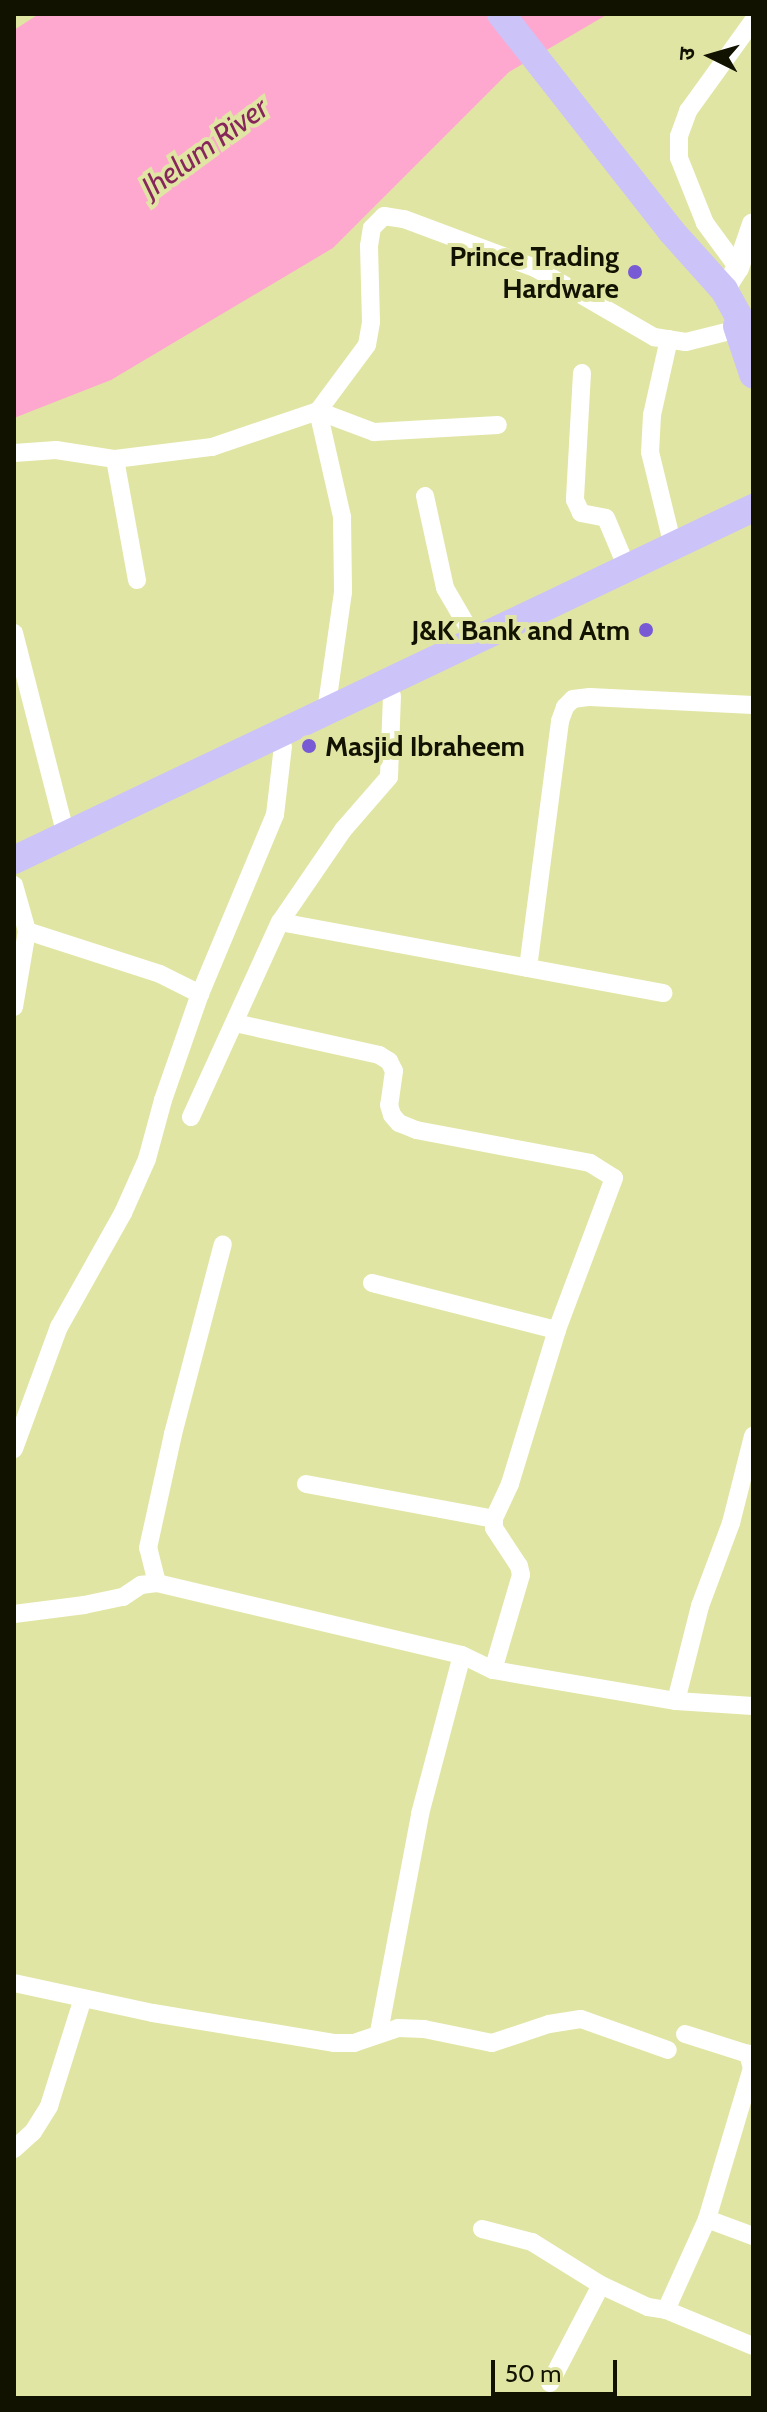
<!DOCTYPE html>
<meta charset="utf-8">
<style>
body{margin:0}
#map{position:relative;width:767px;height:2412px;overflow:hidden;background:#e1e5a3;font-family:Cabin,"Noto Sans Devanagari",sans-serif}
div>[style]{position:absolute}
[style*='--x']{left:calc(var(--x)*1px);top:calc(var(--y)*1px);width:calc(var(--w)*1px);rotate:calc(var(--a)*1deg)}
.water>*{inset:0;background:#fea8d0}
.minor>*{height:18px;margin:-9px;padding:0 9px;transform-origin:9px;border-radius:9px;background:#fff}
.tertiary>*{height:22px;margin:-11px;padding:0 11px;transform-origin:11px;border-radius:11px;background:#fff}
.primary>*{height:28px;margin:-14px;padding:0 14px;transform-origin:14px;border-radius:14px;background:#ccc3f9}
.dots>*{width:22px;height:22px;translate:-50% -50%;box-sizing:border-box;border:4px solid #e1e5a3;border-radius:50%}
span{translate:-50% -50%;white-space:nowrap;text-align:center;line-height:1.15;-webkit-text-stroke:8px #e1e5a3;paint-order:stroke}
.poi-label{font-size:28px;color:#121200;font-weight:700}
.right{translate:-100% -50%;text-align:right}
.left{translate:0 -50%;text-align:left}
.water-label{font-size:30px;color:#86265b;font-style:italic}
.frame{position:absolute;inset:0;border:16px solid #121200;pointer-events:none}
.north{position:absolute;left:671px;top:16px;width:80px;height:80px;-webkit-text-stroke:6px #e1e5a3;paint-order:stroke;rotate:275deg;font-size:22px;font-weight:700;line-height:32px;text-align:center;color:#121200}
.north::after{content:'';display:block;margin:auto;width:28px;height:36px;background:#121200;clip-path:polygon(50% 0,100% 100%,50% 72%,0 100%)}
.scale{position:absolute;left:491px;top:2360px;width:126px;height:36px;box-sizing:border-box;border:4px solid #121200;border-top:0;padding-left:10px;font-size:24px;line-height:28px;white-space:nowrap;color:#121200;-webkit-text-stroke:6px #e1e5a3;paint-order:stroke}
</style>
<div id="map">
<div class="water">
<i style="clip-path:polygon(39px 14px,608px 14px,509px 72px,333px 248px,111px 380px,14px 418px,14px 30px)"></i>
</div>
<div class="minor">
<i style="--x:738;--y:268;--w:56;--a:-126.3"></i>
<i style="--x:705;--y:223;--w:70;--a:-111.8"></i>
<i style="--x:679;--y:158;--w:22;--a:-90"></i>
<i style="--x:679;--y:136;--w:27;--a:-70"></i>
<i style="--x:688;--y:111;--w:111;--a:-54.2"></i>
<i style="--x:669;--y:339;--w:78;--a:102.6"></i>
<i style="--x:652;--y:415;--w:37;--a:93"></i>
<i style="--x:650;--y:452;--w:97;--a:76.3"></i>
<i style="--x:582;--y:373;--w:127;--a:93.2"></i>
<i style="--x:575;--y:500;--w:14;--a:65"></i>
<i style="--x:581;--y:513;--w:25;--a:11"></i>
<i style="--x:606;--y:518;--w:54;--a:67.2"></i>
<i style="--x:318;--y:411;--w:109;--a:77.2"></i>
<i style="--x:342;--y:517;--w:75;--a:89.2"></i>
<i style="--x:343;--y:592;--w:121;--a:98.1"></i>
<i style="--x:318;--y:411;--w:60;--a:20.6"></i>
<i style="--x:374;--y:432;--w:124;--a:-3.2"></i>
<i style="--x:14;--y:453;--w:42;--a:-4.1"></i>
<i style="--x:56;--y:450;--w:60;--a:8.7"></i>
<i style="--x:115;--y:459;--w:98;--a:-7.1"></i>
<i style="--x:212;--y:447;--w:112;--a:-18.8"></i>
<i style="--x:318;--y:411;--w:82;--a:-53.4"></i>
<i style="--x:367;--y:345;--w:23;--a:-80"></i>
<i style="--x:371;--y:322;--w:76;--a:-91.5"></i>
<i style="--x:369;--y:246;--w:18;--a:-81"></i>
<i style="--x:372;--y:228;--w:17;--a:-45"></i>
<i style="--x:384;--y:216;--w:20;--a:9"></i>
<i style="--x:404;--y:219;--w:140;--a:20.5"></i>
<i style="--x:535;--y:268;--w:138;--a:30.1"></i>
<i style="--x:654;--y:337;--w:32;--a:9"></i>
<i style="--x:686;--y:342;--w:62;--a:-14"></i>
<i style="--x:115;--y:459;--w:123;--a:79.7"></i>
<i style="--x:425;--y:496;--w:94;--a:77.7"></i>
<i style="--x:445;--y:588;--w:61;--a:59.7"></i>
<i style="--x:14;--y:633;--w:209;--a:75.6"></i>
<i style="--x:14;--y:885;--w:48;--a:74.2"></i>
<i style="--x:27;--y:931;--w:77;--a:99.7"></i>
<i style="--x:280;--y:922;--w:390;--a:10.5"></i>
<i style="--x:27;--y:931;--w:140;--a:17.9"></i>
<i style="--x:160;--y:974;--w:45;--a:26.6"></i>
<i style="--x:528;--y:968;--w:249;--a:-82.6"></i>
<i style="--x:560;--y:721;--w:15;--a:-70"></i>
<i style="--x:565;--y:707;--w:11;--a:-45"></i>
<i style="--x:573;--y:699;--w:17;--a:-7"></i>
<i style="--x:590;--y:697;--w:163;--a:2.8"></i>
<i style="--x:235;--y:1023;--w:148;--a:12.5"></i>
<i style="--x:379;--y:1055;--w:12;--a:31"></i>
<i style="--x:389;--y:1061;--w:11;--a:63"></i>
<i style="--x:394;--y:1071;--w:34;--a:98"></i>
<i style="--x:389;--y:1105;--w:10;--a:73"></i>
<i style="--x:392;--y:1115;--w:11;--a:49"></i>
<i style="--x:399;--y:1123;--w:18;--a:22"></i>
<i style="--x:416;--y:1130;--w:177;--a:10.7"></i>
<i style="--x:590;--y:1163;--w:28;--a:32"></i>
<i style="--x:614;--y:1178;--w:162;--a:110.6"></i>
<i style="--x:557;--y:1330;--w:161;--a:107"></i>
<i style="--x:510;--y:1484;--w:38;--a:115"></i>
<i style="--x:494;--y:1519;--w:9;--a:90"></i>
<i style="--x:494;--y:1528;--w:45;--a:56.7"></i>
<i style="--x:519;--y:1566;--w:9;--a:77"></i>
<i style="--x:521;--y:1575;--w:99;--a:106.4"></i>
<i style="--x:191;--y:1117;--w:214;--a:-65.5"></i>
<i style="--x:280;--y:922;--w:112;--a:-55.6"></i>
<i style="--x:343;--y:830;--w:70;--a:-49"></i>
<i style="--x:389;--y:777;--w:81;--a:-87.9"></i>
<i style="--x:372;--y:1283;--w:191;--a:14.3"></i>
<i style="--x:14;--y:1449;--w:130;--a:-69.8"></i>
<i style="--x:59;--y:1327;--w:131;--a:-60.7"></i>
<i style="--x:123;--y:1213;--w:59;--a:-66"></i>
<i style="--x:147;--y:1159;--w:61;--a:-74.8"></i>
<i style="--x:163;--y:1100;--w:112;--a:-70.8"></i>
<i style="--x:200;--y:994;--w:194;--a:-67.3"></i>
<i style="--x:275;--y:815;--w:69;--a:-83.4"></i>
<i style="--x:306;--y:1484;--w:191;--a:10.5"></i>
<i style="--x:157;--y:1583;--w:36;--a:-104"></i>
<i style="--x:148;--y:1548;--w:117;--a:-77.6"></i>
<i style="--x:173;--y:1434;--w:196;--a:-75.3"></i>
<i style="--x:14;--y:1614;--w:71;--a:-7.3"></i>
<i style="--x:84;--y:1605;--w:40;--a:-12"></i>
<i style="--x:123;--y:1597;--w:22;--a:-34"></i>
<i style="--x:141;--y:1585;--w:16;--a:-7"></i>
<i style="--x:157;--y:1583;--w:313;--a:13.3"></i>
<i style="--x:462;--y:1655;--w:34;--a:26"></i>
<i style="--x:493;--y:1670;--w:186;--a:9.6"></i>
<i style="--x:676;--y:1701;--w:77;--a:3.7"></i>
<i style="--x:676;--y:1701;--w:98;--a:-75.8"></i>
<i style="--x:700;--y:1606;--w:89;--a:-69.5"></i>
<i style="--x:731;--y:1523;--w:90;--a:-75.8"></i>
<i style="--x:14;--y:1983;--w:142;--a:12.2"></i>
<i style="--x:153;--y:2013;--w:183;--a:9.4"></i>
<i style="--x:334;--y:2043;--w:20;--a:0"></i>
<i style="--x:354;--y:2043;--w:46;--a:-18.8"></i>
<i style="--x:398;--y:2028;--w:26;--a:2"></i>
<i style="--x:424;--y:2029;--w:69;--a:11.6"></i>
<i style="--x:492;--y:2043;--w:60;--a:-18.4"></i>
<i style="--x:549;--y:2024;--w:32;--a:-9"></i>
<i style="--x:581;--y:2019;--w:92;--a:19.6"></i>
<i style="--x:379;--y:2032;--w:222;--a:-79.3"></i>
<i style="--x:420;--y:1814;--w:164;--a:-75.2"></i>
<i style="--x:14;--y:2149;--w:25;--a:-42"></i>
<i style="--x:33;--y:2132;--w:31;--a:-58"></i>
<i style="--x:49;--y:2106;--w:113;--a:-72.5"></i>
<i style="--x:707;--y:2219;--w:49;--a:20.3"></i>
<i style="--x:482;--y:2229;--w:52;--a:14.6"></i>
<i style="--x:532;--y:2242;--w:81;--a:31.9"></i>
<i style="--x:601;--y:2285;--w:52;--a:25.1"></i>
<i style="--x:648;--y:2307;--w:18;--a:9"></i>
<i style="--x:666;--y:2310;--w:100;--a:-65.7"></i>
<i style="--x:707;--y:2219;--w:158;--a:-73.4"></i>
<i style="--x:752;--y:2068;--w:15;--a:-106"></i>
<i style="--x:748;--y:2054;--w:66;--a:-162.4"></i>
<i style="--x:666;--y:2310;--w:94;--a:22.5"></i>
<i style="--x:550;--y:2383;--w:110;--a:-62.5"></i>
</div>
<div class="tertiary">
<i style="--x:724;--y:290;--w:26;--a:-58"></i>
<i style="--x:738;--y:268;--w:46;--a:-71.2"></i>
</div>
<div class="primary">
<i style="--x:501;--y:14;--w:277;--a:51.9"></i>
<i style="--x:672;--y:232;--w:78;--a:48.1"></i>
<i style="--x:724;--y:290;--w:60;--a:60.9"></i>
<i style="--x:737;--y:326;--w:51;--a:71.6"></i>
<i style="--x:14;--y:860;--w:819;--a:-25.47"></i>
</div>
<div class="dots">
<i style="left:635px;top:272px;background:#785ad5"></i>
<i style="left:646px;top:630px;background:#785ad5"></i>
<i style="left:309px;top:746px;background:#785ad5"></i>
</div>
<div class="poi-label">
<span class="right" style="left:619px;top:272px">Prince Trading<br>Hardware</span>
<span class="right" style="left:630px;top:630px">J&amp;K Bank and Atm</span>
<span class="left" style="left:325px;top:746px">Masjid Ibraheem</span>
</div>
<div class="water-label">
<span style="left:205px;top:148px;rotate:-36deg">Jhelum River</span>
</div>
<div class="frame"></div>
<div class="north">उ</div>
<div class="scale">50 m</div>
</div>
